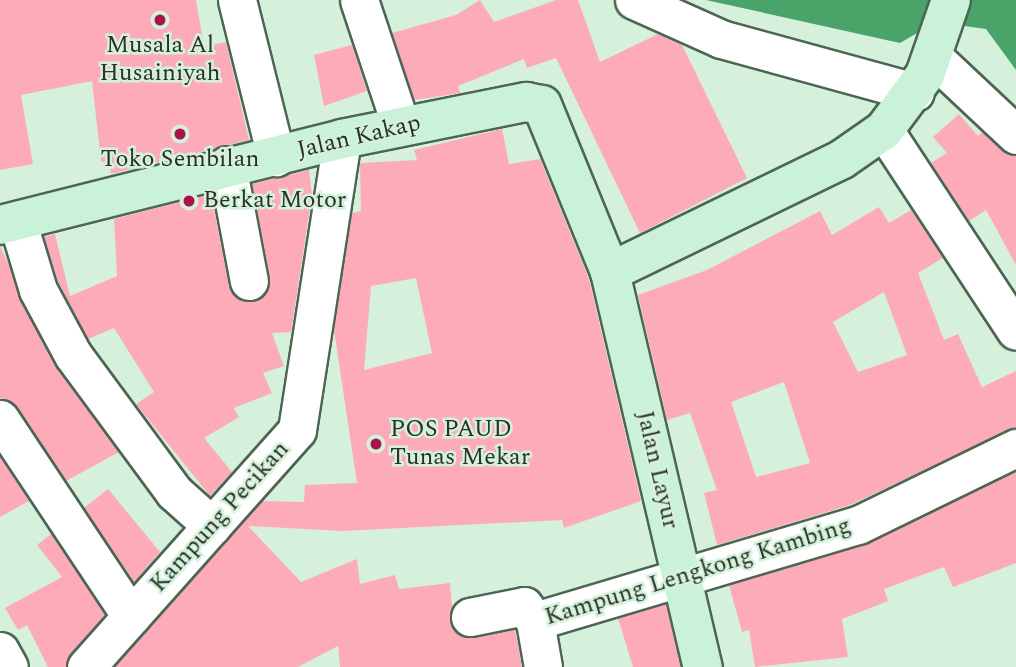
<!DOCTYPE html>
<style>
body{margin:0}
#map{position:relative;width:1016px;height:667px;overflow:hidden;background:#d5f1db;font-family:Spectral,serif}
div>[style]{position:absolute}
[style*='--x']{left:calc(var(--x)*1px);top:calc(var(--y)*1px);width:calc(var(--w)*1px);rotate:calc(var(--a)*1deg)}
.water>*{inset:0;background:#4aa368}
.building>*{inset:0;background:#feabb9}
.roads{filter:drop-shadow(2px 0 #4d6553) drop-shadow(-2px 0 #4d6553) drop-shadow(0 2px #4d6553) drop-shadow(0 -2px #4d6553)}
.street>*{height:37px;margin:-18.5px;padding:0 18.5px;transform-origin:18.5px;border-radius:18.5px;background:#fff}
.secondary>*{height:38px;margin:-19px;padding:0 19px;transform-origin:19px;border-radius:19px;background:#caf2d8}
.dots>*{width:19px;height:19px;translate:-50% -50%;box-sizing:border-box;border:4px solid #d5f1db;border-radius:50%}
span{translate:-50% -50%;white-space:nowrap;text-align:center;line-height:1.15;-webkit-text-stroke:5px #d5f1db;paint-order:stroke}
.poi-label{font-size:24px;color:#273229}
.left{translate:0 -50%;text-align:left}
.street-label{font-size:24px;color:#273229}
</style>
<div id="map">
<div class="water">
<i style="clip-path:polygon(706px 0,1016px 0,1016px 70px,986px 29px,936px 22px,900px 43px)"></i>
</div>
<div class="building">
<i style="clip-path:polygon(0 0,196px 0,204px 47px,226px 42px,249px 140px,111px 174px,110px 161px,101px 162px,92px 81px,21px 95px,33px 164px,0 170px)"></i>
<i style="clip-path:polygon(480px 0,494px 22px,556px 0,578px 0,600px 62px,658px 34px,682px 45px,747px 178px,640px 233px,556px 58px,527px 68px,524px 59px,458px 86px,460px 93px,414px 100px,392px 33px,456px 15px)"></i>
<i style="clip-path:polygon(352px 45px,367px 91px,324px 106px,314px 55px)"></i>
<i style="clip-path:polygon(959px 114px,978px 136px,982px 132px,1016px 155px,1016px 265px,986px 210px,969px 221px,931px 163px,947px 153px,933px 137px)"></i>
<i style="clip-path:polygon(evenodd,502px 129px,509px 164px,540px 159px,589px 279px,641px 501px,564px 528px,562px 520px,342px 531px,248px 526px,301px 582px,357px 559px,360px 584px,395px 575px,399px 589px,450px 583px,454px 630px,474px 638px,515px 629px,522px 667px,340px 667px,338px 646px,298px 667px,114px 667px,262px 501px,304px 502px,305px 485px,357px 483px,334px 330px,352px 213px,361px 211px,360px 163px,417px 160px,414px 150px,502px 129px,416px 278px,432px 353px,364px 370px,371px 286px,416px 278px)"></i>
<i style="clip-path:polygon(309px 170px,312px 195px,291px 332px,272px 333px,284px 366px,263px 373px,272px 393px,234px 408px,239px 417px,204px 438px,232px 472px,210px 496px,136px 404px,154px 392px,114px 328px,88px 339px,58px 282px,44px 237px,55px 234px,70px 296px,117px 276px,114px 219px,211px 194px,229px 286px,241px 301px,254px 301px,263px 296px,270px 278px,252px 184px)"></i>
<i style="clip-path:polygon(evenodd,879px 207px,889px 223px,911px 210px,943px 258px,918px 273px,944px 340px,958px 334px,982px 387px,1016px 371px,1016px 427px,850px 505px,717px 545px,704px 493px,717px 490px,690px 413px,667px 420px,638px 295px,707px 270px,820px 211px,832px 235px,879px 207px,884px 292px,907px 355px,858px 372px,833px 322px,884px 292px,879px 207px,784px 382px,810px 463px,756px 477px,731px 402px,784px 382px)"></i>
<i style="clip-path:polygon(0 246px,55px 365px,119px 452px,66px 481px,17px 407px,0 398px)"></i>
<i style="clip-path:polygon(0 457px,29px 501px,0 517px)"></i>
<i style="clip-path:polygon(1016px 471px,1016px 563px,953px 587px,944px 567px,884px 589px,888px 601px,842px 619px,848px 657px,755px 667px,749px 630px,742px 632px,729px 585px,867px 544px)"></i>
<i style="clip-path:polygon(108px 489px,160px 552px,134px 582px,84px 508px)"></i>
<i style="clip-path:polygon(51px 534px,105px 614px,66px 667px,48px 667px,27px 625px,18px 630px,5px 608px,62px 577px,37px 545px)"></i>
<i style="clip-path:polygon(666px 604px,681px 667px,633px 667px,618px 618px)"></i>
</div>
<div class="roads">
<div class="street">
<i style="--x:237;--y:0;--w:162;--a:76"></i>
<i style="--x:359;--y:0;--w:133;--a:71.6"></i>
<i style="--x:634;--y:0;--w:95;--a:24.1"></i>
<i style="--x:721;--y:39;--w:201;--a:15.3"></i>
<i style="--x:933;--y:57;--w:114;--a:43.2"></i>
<i style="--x:884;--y:130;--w:240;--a:56.7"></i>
<i style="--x:227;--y:165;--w:118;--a:79.3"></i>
<i style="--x:17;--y:220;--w:73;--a:73.3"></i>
<i style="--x:38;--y:290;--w:74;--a:61.7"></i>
<i style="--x:73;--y:355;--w:170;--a:53.6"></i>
<i style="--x:174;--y:492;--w:51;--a:41.8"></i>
<i style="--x:0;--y:419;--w:237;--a:56.4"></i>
<i style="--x:470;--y:617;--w:55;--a:-11.5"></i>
<i style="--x:524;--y:606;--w:19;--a:54"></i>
<i style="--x:0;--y:651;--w:18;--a:61"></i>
<i style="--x:86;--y:667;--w:317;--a:-48.3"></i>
<i style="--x:297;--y:430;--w:294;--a:-81.2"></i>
<i style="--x:543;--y:667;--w:47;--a:-99.9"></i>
<i style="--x:535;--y:621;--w:337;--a:-16.6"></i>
<i style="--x:858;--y:525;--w:176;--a:-26"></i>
</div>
<div class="secondary">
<i style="--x:0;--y:225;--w:353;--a:-14.1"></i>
<i style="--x:342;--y:139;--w:188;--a:-11.4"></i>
<i style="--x:526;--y:102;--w:16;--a:11"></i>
<i style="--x:542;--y:105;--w:180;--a:67.8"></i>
<i style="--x:610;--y:272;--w:406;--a:76.8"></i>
<i style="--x:610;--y:272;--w:257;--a:-25.9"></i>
<i style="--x:841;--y:160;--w:52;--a:-34.9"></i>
<i style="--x:884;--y:130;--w:69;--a:-53.3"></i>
<i style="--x:925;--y:75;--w:79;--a:-70.9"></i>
</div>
</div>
<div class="dots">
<i style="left:160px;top:20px;background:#a81449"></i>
<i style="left:180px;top:134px;background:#a81449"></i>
<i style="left:189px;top:201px;background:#a81449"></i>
<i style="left:376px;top:444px;background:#a81449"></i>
</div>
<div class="poi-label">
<span style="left:160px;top:60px">Musala Al<br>Husainiyah</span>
<span style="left:180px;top:160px">Toko Sembilan</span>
<span class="left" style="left:203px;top:201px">Berkat Motor</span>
<span class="left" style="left:390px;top:444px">POS PAUD<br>Tunas Mekar</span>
</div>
<div class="street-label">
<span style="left:359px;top:137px;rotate:-13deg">Jalan Kakap</span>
<span style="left:657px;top:470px;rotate:77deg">Jalan Layur</span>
<span style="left:220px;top:517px;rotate:-48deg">Kampung Pecikan</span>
<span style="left:698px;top:572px;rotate:-17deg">Kampung Lengkong Kambing</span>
</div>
</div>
